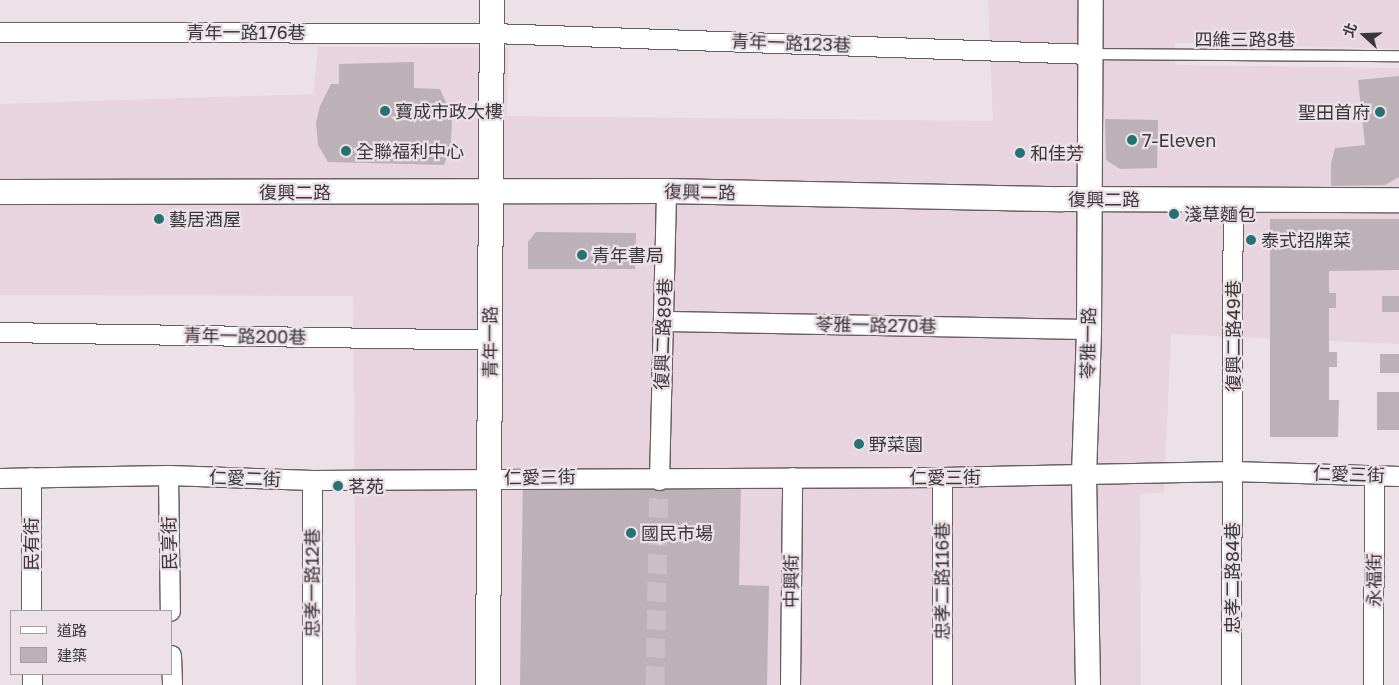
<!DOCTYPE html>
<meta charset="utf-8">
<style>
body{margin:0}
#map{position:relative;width:1399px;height:685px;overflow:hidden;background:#ece1e7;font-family:"Golos Text","Noto Sans TC",sans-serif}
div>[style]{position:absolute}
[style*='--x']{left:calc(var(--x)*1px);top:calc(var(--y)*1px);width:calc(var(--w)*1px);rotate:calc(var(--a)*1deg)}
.built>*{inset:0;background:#e7d4de}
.building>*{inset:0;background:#bbb1b6;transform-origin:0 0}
.minor-tunnel>*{height:19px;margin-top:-9.5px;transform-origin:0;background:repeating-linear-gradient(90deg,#c9bfc4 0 19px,transparent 0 28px)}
.roads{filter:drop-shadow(1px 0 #675d62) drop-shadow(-1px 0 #675d62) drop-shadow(0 1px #675d62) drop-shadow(0 -1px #675d62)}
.service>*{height:10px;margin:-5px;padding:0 5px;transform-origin:5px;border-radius:5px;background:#fff}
.minor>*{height:19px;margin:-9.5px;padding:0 9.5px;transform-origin:9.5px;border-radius:9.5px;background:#fff}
.tertiary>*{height:24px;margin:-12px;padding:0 12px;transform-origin:12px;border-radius:12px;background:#fff}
.dots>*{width:14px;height:14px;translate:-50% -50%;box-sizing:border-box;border:2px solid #ece1e7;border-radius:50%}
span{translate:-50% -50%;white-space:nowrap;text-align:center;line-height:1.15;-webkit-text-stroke:4.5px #ece1e7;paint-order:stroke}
.street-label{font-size:18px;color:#3b3739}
.poi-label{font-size:18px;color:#3b3739}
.left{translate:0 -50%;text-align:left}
.right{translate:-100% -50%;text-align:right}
.legend{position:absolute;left:10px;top:610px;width:162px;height:65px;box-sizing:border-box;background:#ece1e7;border:1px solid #a59da1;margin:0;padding:6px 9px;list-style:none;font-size:15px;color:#3b3739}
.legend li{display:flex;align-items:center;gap:10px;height:25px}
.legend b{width:25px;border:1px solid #a59da1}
.north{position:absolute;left:1339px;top:10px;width:50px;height:50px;-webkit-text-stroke:4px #ece1e7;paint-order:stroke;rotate:290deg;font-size:14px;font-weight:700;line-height:20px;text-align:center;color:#3b3739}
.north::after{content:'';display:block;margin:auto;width:18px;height:22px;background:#3b3739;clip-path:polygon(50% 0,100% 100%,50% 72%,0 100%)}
</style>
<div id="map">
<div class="built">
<i style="clip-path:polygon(988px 0,1399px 0,1399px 49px,1175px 43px,1175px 65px,1399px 68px,1399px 344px,1171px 334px,1164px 492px,1140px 494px,1141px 685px,356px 685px,353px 296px,0 295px,0 104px,313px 94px,318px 47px,508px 48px,507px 116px,993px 121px)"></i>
</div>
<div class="building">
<i style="clip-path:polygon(414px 62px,414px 88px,440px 89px,452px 116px,451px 146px,444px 165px,328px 162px,318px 145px,316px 123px,320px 106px,331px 84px,339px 84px,339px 64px)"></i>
<i style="clip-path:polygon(1399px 76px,1399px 177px,1385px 185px,1331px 186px,1331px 164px,1335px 148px,1365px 145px,1358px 80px)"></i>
<i style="clip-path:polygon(1105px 119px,1158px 120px,1157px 168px,1120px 169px,1106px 160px)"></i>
<i style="clip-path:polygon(1270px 219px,1399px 219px,1399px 270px,1329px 271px,1329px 293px,1336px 293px,1336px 308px,1329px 308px,1329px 352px,1337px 352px,1337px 367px,1329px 367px,1329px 400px,1339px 400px,1338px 437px,1270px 437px)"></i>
<i style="clip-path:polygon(536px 232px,636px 233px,635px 269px,528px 269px,528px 242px)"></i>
<i style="left:1382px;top:296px;width:17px;height:16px"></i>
<i style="left:1380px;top:354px;width:19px;height:19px"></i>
<i style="left:1377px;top:392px;width:22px;height:38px"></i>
<i style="clip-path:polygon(523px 478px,741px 481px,739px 585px,769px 586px,767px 685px,520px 685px)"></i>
</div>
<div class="minor-tunnel">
<i style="--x:655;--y:685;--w:205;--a:-88.9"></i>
</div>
<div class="roads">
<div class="service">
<i style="--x:1090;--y:54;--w:309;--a:0.4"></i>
</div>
<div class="minor">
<i style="--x:0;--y:32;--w:492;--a:0.1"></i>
<i style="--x:492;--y:33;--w:598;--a:2.01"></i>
<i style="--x:664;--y:321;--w:425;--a:1.1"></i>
<i style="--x:0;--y:332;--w:490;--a:0.9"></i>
<i style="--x:168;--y:475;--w:136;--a:89.2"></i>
<i style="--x:31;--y:477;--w:134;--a:90"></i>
<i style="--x:942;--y:477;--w:208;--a:90"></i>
<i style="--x:0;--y:478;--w:168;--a:-1"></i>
<i style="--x:168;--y:475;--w:144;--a:2"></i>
<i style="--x:312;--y:480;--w:630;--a:-0.27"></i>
<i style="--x:942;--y:477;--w:290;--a:-1.2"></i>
<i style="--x:1232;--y:471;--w:167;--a:1.7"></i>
<i style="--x:312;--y:480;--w:205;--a:90"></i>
<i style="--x:659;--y:480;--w:289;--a:-88.6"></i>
<i style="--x:171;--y:655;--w:30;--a:88"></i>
<i style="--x:32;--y:674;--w:11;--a:90"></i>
<i style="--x:790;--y:685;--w:208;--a:-89.4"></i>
<i style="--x:1231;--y:685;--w:484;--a:-89.8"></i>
<i style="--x:1373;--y:685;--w:210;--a:-89.7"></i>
</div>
<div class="tertiary">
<i style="--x:0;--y:192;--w:666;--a:-0.09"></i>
<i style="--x:666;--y:191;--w:395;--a:1.2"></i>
<i style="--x:1061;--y:199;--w:338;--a:0.2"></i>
<i style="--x:488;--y:685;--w:685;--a:-89.67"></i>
<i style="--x:1088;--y:685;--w:210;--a:-91.1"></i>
<i style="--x:1084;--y:475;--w:146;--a:-88"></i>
<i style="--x:1089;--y:329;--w:329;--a:-89.7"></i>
</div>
</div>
<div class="dots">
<i style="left:385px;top:111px;background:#277172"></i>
<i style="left:1380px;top:112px;background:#277172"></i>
<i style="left:1132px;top:140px;background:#277172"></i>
<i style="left:346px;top:151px;background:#277172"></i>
<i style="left:1020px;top:153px;background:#277172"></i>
<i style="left:1174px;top:214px;background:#277172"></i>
<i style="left:159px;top:219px;background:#277172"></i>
<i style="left:1251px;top:240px;background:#277172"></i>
<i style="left:582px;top:255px;background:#277172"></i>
<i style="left:859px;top:444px;background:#277172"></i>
<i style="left:338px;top:486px;background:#277172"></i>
<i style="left:631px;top:533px;background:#277172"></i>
</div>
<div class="street-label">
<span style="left:246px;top:32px">青年一路176巷</span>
<span style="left:1245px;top:39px">四維三路8巷</span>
<span style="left:791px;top:43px;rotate:2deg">青年一路123巷</span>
<span style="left:295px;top:192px">復興二路</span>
<span style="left:700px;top:192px;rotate:1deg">復興二路</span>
<span style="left:1104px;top:199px">復興二路</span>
<span style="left:876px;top:325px;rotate:1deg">苓雅一路270巷</span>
<span style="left:663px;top:334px;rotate:-88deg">復興二路89巷</span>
<span style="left:245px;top:336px;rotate:1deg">青年一路200巷</span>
<span style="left:1233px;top:336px;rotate:-90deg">復興二路49巷</span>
<span style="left:490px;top:342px;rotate:-90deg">青年一路</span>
<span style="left:1088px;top:343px;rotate:-89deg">苓雅一路</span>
<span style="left:1349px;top:474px;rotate:2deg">仁愛三街</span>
<span style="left:540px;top:477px;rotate:-1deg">仁愛三街</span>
<span style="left:945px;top:477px">仁愛三街</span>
<span style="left:245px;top:478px;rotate:2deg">仁愛二街</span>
<span style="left:169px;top:543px;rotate:-91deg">民享街</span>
<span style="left:31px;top:544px;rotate:-90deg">民有街</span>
<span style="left:1232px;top:578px;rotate:-90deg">忠孝二路84巷</span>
<span style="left:1374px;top:580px;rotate:-90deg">永福街</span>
<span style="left:791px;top:581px;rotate:-90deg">中興街</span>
<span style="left:942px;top:581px;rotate:-90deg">忠孝二路116巷</span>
<span style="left:312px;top:583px;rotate:-90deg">忠孝一路12巷</span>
</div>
<div class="poi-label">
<span class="left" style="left:395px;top:111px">寶成市政大樓</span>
<span class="right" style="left:1370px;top:112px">聖田首府</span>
<span class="left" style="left:1142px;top:140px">7-Eleven</span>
<span class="left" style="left:356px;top:151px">全聯福利中心</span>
<span class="left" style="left:1030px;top:153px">和佳芳</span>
<span class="left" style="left:1184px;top:214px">淺草麵包</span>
<span class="left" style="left:169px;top:219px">藝居酒屋</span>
<span class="left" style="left:1261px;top:240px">泰式招牌菜</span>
<span class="left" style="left:592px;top:255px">青年書局</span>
<span class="left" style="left:869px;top:444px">野菜園</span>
<span class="left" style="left:348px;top:486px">茗苑</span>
<span class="left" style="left:641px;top:533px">國民市場</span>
</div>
<ul class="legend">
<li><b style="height:6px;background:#fff"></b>道路</li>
<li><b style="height:14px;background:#bbb1b6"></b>建築</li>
</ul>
<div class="north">北</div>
</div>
